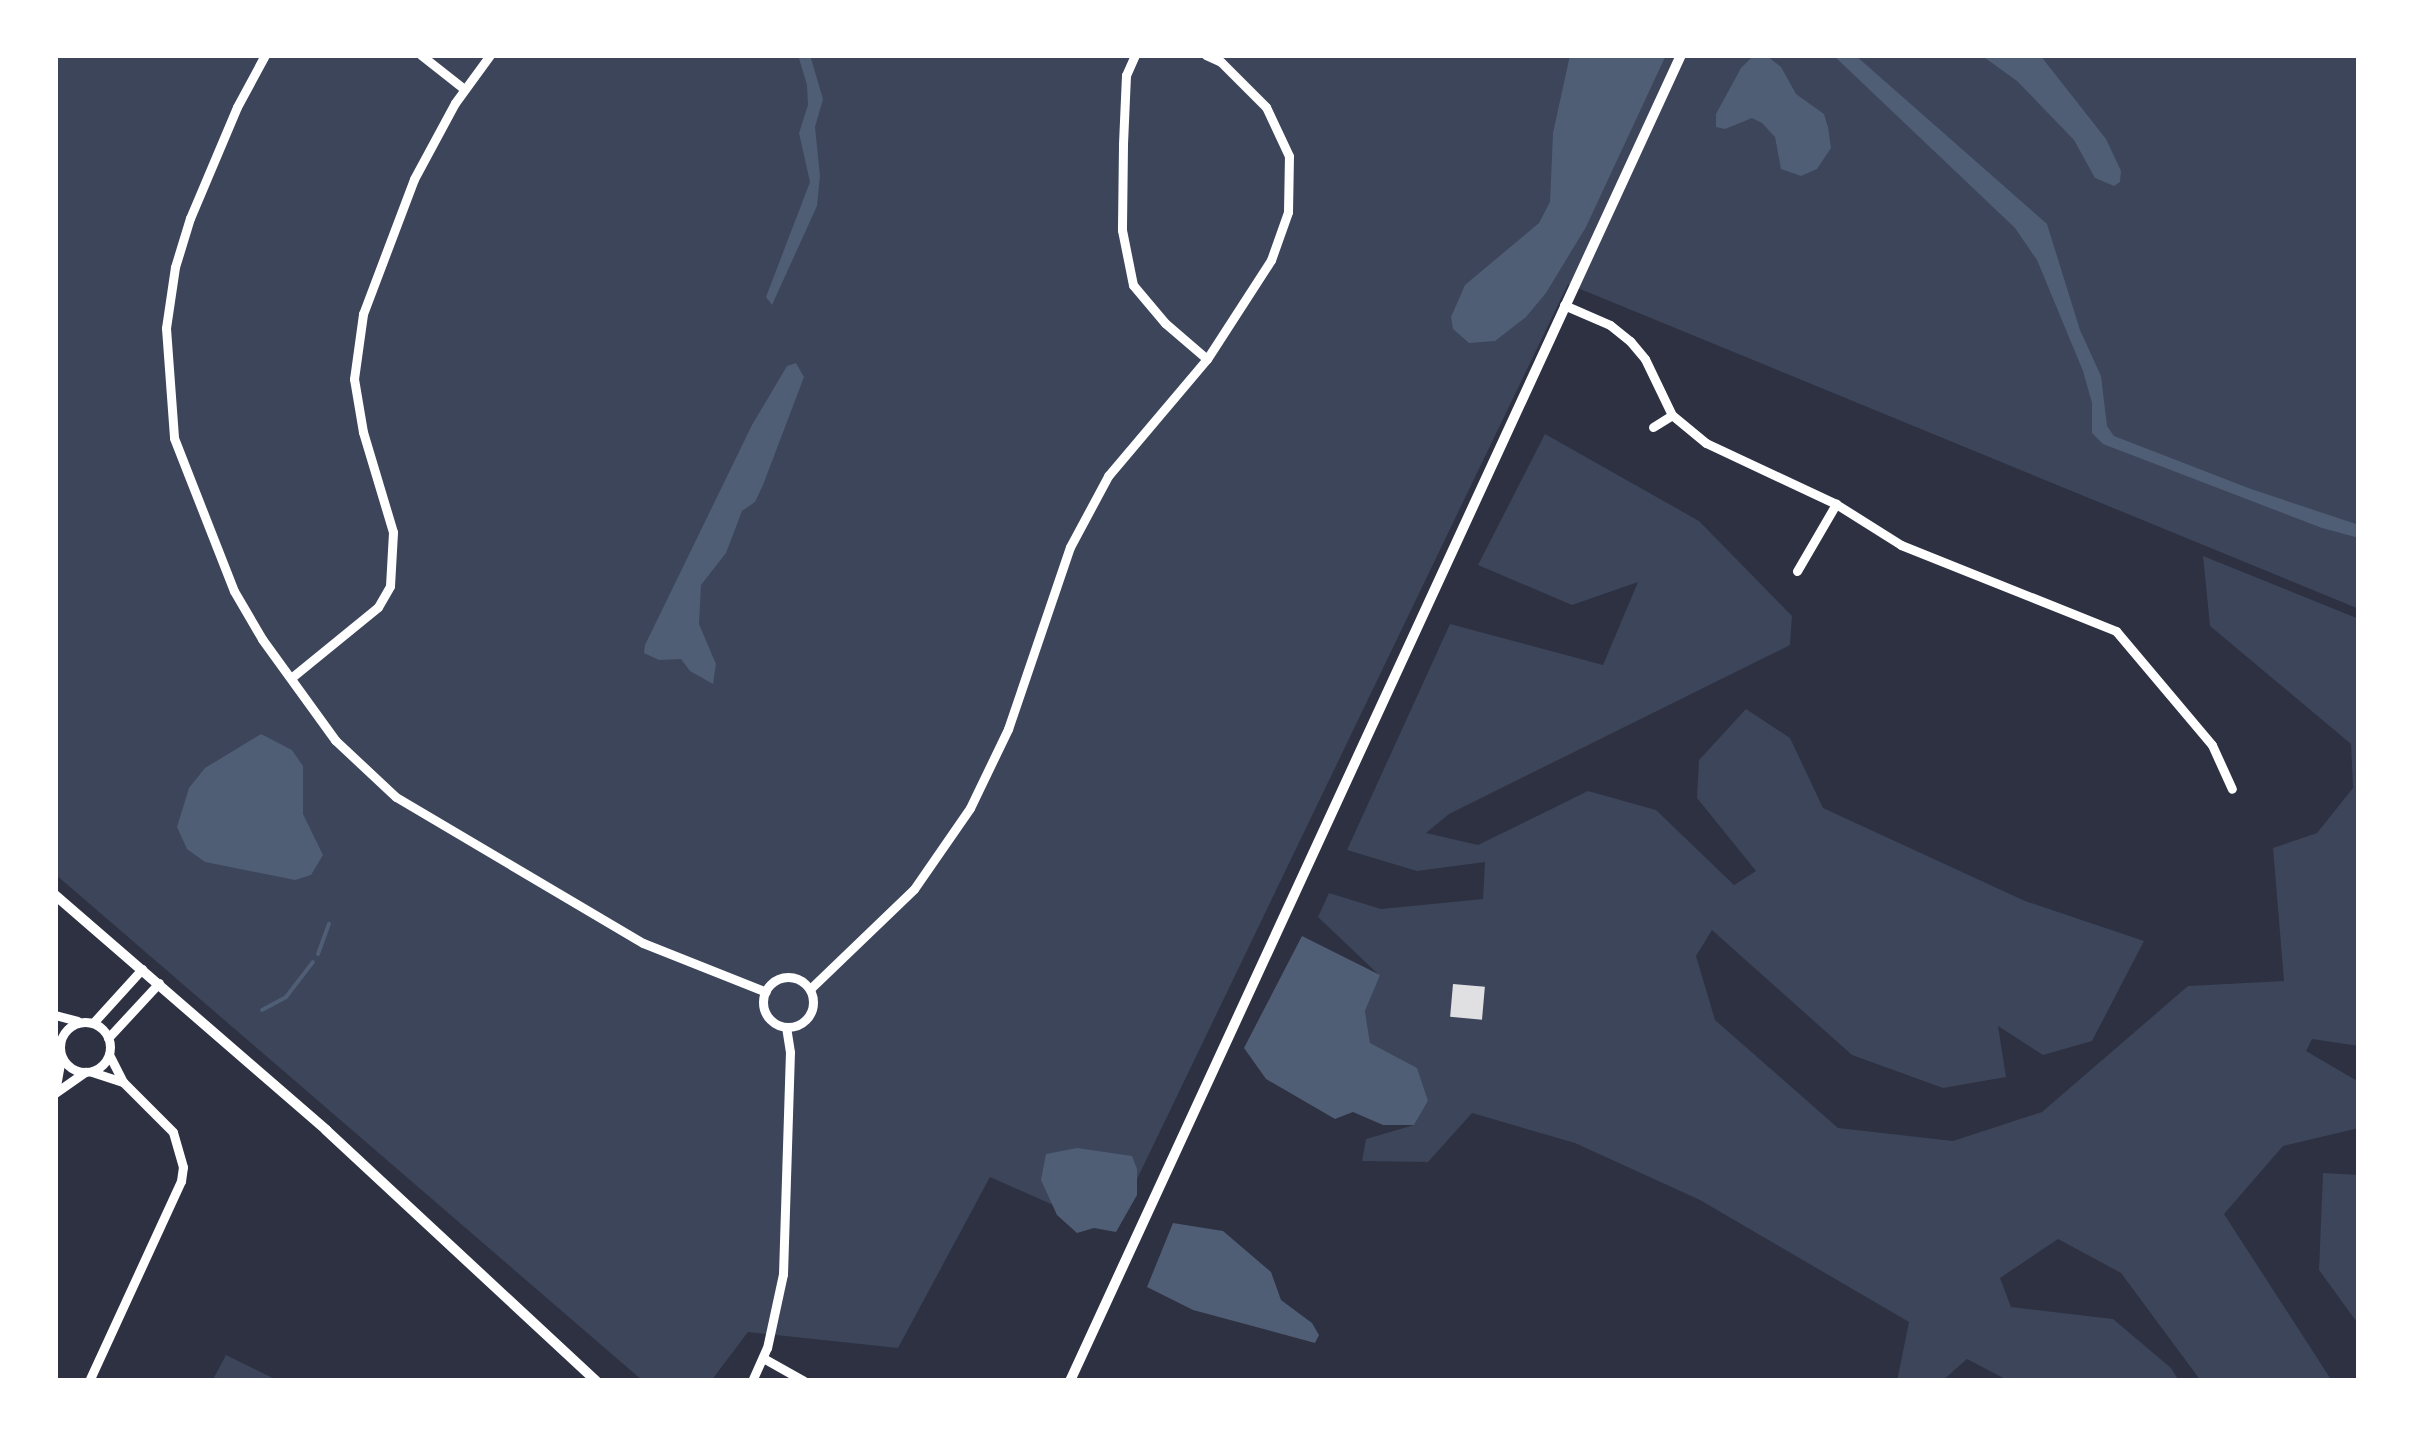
<!DOCTYPE html>
<style>
body{margin:0}
#map{position:relative;width:2414px;height:1436px;overflow:hidden;background:#2d3142;font-family:Merriweather,serif}
div>[style]{position:absolute}
[style*='--x']{left:calc(var(--x)*1px);top:calc(var(--y)*1px);width:calc(var(--w)*1px);rotate:calc(var(--a)*1deg)}
.green>*{inset:0;background:#3c4559}
.water>*{inset:0;background:#4f5d75}
.stream>*{height:4px;margin:-2px;padding:0 2px;transform-origin:2px;border-radius:2px;background:#4f5d75}
.building>*{inset:0;background:#e0e0e3;transform-origin:0 0}
.minor>*{height:9px;margin:-4.5px;padding:0 4.5px;transform-origin:4.5px;border-radius:4.5px;background:#fff}
.minor>.ring{margin:-4.5px;padding:0;box-sizing:content-box;background:none;border:9px solid #fff;border-radius:50%}
.tertiary>*{height:10px;margin:-5px;padding:0 5px;transform-origin:5px;border-radius:5px;background:#fff}
span{translate:-50% -50%;white-space:nowrap;text-align:center;line-height:1.15;-webkit-text-stroke:8px #fff;paint-order:stroke}
.frame{position:absolute;inset:0;border:58px solid #fff;pointer-events:none}
</style>
<div id="map">
<div class="green">
<i style="clip-path:polygon(55px 55px,2359px 55px,2359px 609px,1568px 284px,1112px 1231px,990px 1177px,898px 1348px,748px 1332px,711px 1381px,643px 1381px,55px 874px)"></i>
<i style="clip-path:polygon(1545px 434px,1699px 521px,1792px 616px,1790px 645px,1449px 814px,1426px 833px,1478px 845px,1588px 791px,1656px 810px,1734px 885px,1756px 871px,1697px 798px,1699px 760px,1746px 709px,1790px 738px,1823px 808px,2025px 901px,2144px 941px,2092px 1041px,2043px 1055px,1998px 1026px,2006px 1077px,1943px 1088px,1852px 1055px,1712px 930px,1696px 956px,1715px 1020px,1838px 1128px,1953px 1141px,2042px 1112px,2188px 986px,2284px 981px,2273px 848px,2317px 833px,2353px 788px,2351px 744px,2210px 626px,2203px 556px,2359px 619px,2359px 1046px,2312px 1039px,2306px 1051px,2359px 1082px,2359px 1128px,2283px 1146px,2224px 1214px,2332px 1381px,2201px 1381px,2121px 1273px,2058px 1239px,2000px 1278px,2011px 1307px,2113px 1319px,2171px 1368px,2179px 1381px,2009px 1381px,1967px 1359px,1942px 1381px,1897px 1381px,1909px 1322px,1700px 1200px,1575px 1143px,1472px 1113px,1428px 1162px,1362px 1161px,1366px 1139px,1414px 1125px,1428px 1101px,1370px 1044px,1365px 1011px,1379px 975px,1318px 917px,1329px 893px,1381px 909px,1483px 899px,1485px 862px,1417px 871px,1347px 850px,1450px 624px,1603px 665px,1638px 582px,1572px 605px,1478px 565px)"></i>
<i style="clip-path:polygon(2323px 1173px,2359px 1175px,2359px 1325px,2319px 1270px)"></i>
<i style="clip-path:polygon(226px 1355px,279px 1381px,212px 1381px)"></i>
</div>
<div class="water">
<i style="clip-path:polygon(798px 55px,810px 55px,823px 99px,815px 127px,820px 176px,817px 206px,772px 305px,766px 297px,810px 182px,799px 133px,808px 105px,807px 85px)"></i>
<i style="clip-path:polygon(1570px 55px,1666px 55px,1586px 227px,1546px 293px,1526px 317px,1495px 341px,1469px 343px,1453px 329px,1451px 317px,1465px 285px,1539px 223px,1550px 202px,1553px 133px)"></i>
<i style="clip-path:polygon(1766px 55px,1781px 67px,1796px 94px,1824px 114px,1828px 127px,1831px 148px,1817px 169px,1801px 176px,1781px 169px,1775px 137px,1762px 123px,1752px 118px,1725px 129px,1716px 127px,1716px 114px,1741px 68px,1753px 56px)"></i>
<i style="clip-path:polygon(1833px 55px,1855px 55px,2047px 224px,2080px 330px,2101px 376px,2107px 426px,2114px 436px,2251px 489px,2359px 525px,2359px 538px,2322px 528px,2103px 444px,2092px 433px,2092px 403px,2083px 371px,2037px 260px,2015px 228px)"></i>
<i style="clip-path:polygon(1981px 55px,2040px 55px,2106px 139px,2121px 171px,2120px 182px,2114px 186px,2095px 178px,2074px 140px,2017px 81px)"></i>
<i style="clip-path:polygon(796px 363px,804px 377px,763px 485px,755px 502px,742px 511px,726px 553px,701px 585px,699px 624px,716px 664px,713px 684px,690px 671px,681px 659px,659px 660px,644px 653px,645px 645px,752px 425px,787px 366px)"></i>
<i style="clip-path:polygon(261px 734px,292px 750px,303px 766px,303px 814px,323px 855px,311px 875px,295px 880px,205px 862px,187px 849px,177px 827px,189px 788px,205px 768px)"></i>
<i style="clip-path:polygon(1302px 936px,1380px 975px,1365px 1011px,1370px 1043px,1417px 1068px,1428px 1101px,1414px 1125px,1383px 1125px,1353px 1112px,1335px 1119px,1266px 1079px,1244px 1048px)"></i>
<i style="clip-path:polygon(1077px 1148px,1132px 1156px,1137px 1169px,1137px 1195px,1116px 1232px,1094px 1228px,1077px 1233px,1057px 1215px,1041px 1180px,1046px 1154px)"></i>
<i style="clip-path:polygon(1173px 1223px,1223px 1231px,1271px 1272px,1281px 1300px,1312px 1323px,1319px 1335px,1315px 1343px,1193px 1310px,1147px 1287px)"></i>
</div>
<div class="stream">
<i style="--x:318;--y:954;--w:32;--a:-70"></i>
<i style="--x:262;--y:1010;--w:27;--a:-28"></i>
<i style="--x:286;--y:997;--w:44;--a:-52.4"></i>
</div>
<div class="building">
<i style="left:1453px;top:984px;width:32px;height:33px;rotate:5deg"></i>
</div>
<div class="minor">
<i style="--x:265;--y:55;--w:59;--a:118.3"></i>
<i style="--x:237;--y:107;--w:121;--a:112.9"></i>
<i style="--x:190;--y:218;--w:51;--a:107"></i>
<i style="--x:175;--y:267;--w:62;--a:98.4"></i>
<i style="--x:166;--y:328;--w:110;--a:85.8"></i>
<i style="--x:174;--y:438;--w:164;--a:68.6"></i>
<i style="--x:234;--y:591;--w:56;--a:59.7"></i>
<i style="--x:262;--y:639;--w:125;--a:54.1"></i>
<i style="--x:335;--y:740;--w:83;--a:43.1"></i>
<i style="--x:396;--y:797;--w:287;--a:30.6"></i>
<i style="--x:643;--y:943;--w:132;--a:21.7"></i>
<i style="--x:421;--y:55;--w:55;--a:38.3"></i>
<i style="--x:1135;--y:55;--w:22;--a:114"></i>
<i style="--x:1126;--y:75;--w:70;--a:92.5"></i>
<i style="--x:1123;--y:145;--w:85;--a:90.7"></i>
<i style="--x:1122;--y:230;--w:56;--a:78.7"></i>
<i style="--x:1133;--y:285;--w:50;--a:49.9"></i>
<i style="--x:1165;--y:323;--w:55;--a:40.6"></i>
<i style="--x:1564;--y:305;--w:50;--a:23.5"></i>
<i style="--x:1610;--y:325;--w:26;--a:39"></i>
<i style="--x:1630;--y:341;--w:23;--a:50"></i>
<i style="--x:1645;--y:359;--w:62;--a:64.3"></i>
<i style="--x:1672;--y:415;--w:44;--a:39.5"></i>
<i style="--x:1706;--y:443;--w:144;--a:25.1"></i>
<i style="--x:1836;--y:504;--w:77;--a:32.2"></i>
<i style="--x:1901;--y:545;--w:232;--a:21.8"></i>
<i style="--x:2116;--y:631;--w:149;--a:49.9"></i>
<i style="--x:2212;--y:745;--w:48;--a:65.6"></i>
<i style="--x:1653;--y:427;--w:22;--a:-32"></i>
<i style="--x:1797;--y:571;--w:78;--a:-59.8"></i>
<i style="--x:291;--y:678;--w:112;--a:-39.2"></i>
<i style="--x:378;--y:607;--w:24;--a:-60"></i>
<i style="--x:390;--y:586;--w:54;--a:-86.8"></i>
<i style="--x:393;--y:532;--w:104;--a:-106.7"></i>
<i style="--x:363;--y:432;--w:54;--a:-99.6"></i>
<i style="--x:354;--y:379;--w:66;--a:-82.1"></i>
<i style="--x:363;--y:314;--w:144;--a:-69.3"></i>
<i style="--x:414;--y:179;--w:86;--a:-61.7"></i>
<i style="--x:455;--y:103;--w:59;--a:-53.9"></i>
<i class="ring" style="left:763px;top:977px;width:41px;height:41px"></i>
<i style="--x:810;--y:989;--w:144;--a:-43.9"></i>
<i style="--x:914;--y:889;--w:98;--a:-55.3"></i>
<i style="--x:970;--y:808;--w:88;--a:-64.3"></i>
<i style="--x:1008;--y:729;--w:192;--a:-71.2"></i>
<i style="--x:1070;--y:547;--w:81;--a:-61.8"></i>
<i style="--x:1108;--y:476;--w:153;--a:-49.8"></i>
<i style="--x:1207;--y:359;--w:118;--a:-57.1"></i>
<i style="--x:1271;--y:260;--w:51;--a:-70.5"></i>
<i style="--x:1288;--y:212;--w:56;--a:-89"></i>
<i style="--x:1289;--y:156;--w:54;--a:-115.1"></i>
<i style="--x:1266;--y:107;--w:64;--a:-135"></i>
<i style="--x:1221;--y:62;--w:17;--a:-155"></i>
<i style="--x:55;--y:1015;--w:23;--a:15"></i>
<i class="ring" style="left:60px;top:1022px;width:41px;height:41px"></i>
<i style="--x:93;--y:1023;--w:73;--a:-47.8"></i>
<i style="--x:108;--y:1038;--w:75;--a:-47.2"></i>
<i style="--x:92;--y:1072;--w:33;--a:18"></i>
<i style="--x:55;--y:1092;--w:36;--a:-80"></i>
<i style="--x:55;--y:1093;--w:37;--a:-35"></i>
<i style="--x:763;--y:1358;--w:47;--a:29.3"></i>
<i style="--x:89;--y:1381;--w:220;--a:-65.3"></i>
<i style="--x:181;--y:1181;--w:14;--a:-82"></i>
<i style="--x:183;--y:1167;--w:36;--a:-106"></i>
<i style="--x:173;--y:1132;--w:71;--a:-135"></i>
<i style="--x:123;--y:1082;--w:31;--a:-117"></i>
<i style="--x:752;--y:1381;--w:36;--a:-66"></i>
<i style="--x:767;--y:1348;--w:76;--a:-77.8"></i>
<i style="--x:783;--y:1274;--w:222;--a:-88.2"></i>
<i style="--x:790;--y:1052;--w:25;--a:-99"></i>
</div>
<div class="tertiary">
<i style="--x:55;--y:895;--w:359;--a:40.9"></i>
<i style="--x:326;--y:1130;--w:369;--a:42.9"></i>
<i style="--x:1070;--y:1381;--w:1460;--a:-65.26"></i>
</div>
<div class="frame"></div>
</div>
